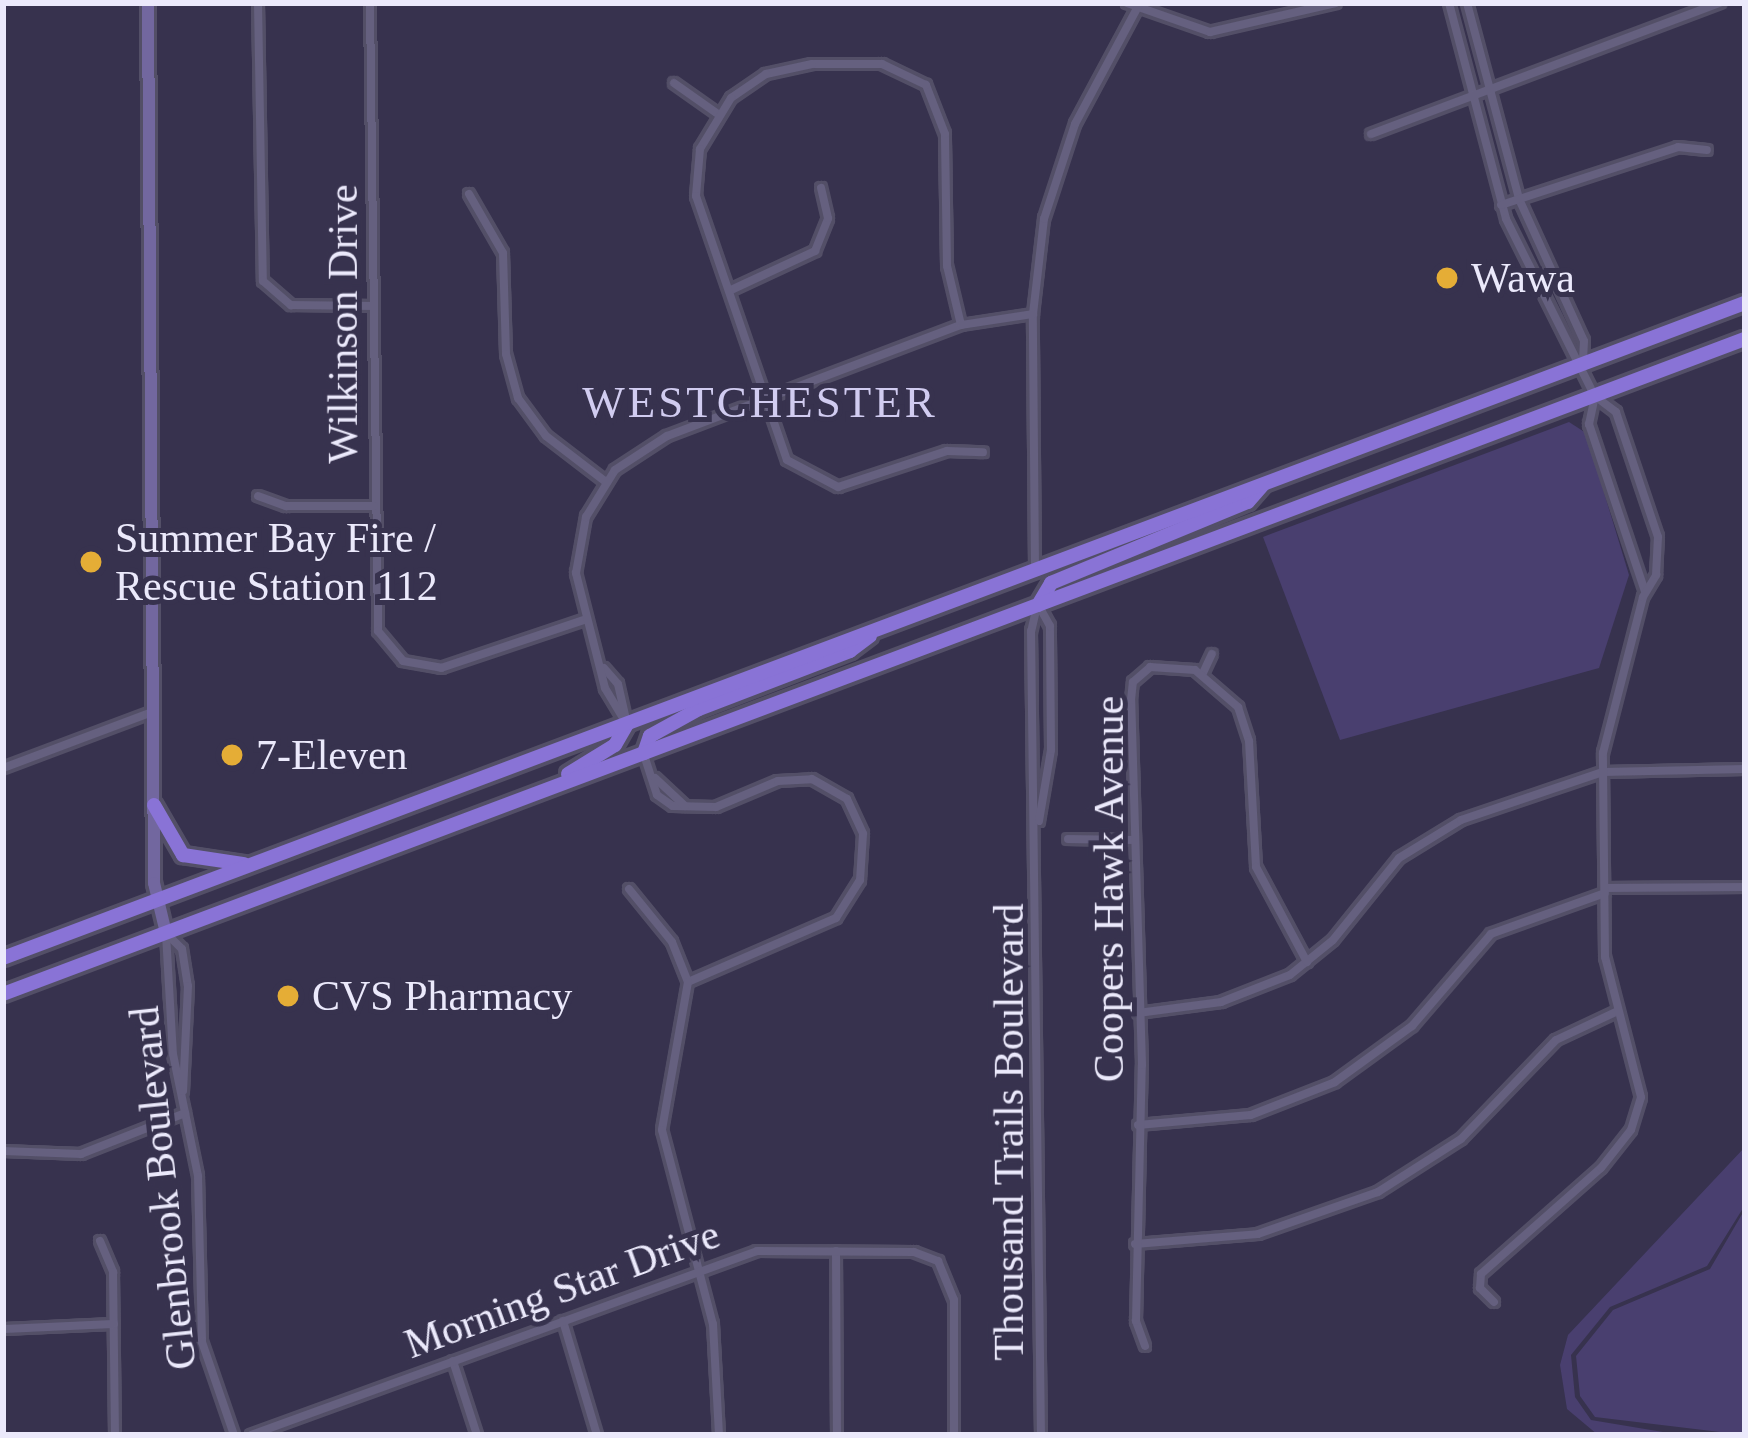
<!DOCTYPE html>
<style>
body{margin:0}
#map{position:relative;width:1748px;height:1438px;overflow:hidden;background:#37324e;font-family:"Times New Roman",serif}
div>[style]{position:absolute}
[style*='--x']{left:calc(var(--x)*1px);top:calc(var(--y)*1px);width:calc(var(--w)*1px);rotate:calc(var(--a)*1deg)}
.green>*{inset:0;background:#493f6f}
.roads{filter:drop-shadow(3px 0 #534f67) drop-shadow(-3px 0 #534f67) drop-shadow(0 3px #534f67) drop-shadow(0 -3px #534f67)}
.minor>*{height:8px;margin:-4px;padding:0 4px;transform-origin:4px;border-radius:4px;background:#65607f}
.secondary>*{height:12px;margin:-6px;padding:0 6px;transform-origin:6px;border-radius:6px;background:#72679f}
.trunk>*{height:14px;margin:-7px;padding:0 7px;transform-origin:7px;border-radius:7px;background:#8973d6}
.dots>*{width:33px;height:33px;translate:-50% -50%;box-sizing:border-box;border:6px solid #37324e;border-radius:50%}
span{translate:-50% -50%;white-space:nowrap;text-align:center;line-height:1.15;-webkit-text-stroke:10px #37324e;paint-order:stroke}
.poi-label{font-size:42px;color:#ebe9fb}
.left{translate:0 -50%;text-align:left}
.street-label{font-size:42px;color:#ebe9fb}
.neighbourhood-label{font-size:45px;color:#d1ccf0;letter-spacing:3px}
.frame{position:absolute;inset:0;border:6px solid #ebe9fb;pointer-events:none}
</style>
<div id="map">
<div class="green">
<i style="clip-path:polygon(1569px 422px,1586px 433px,1629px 575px,1599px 668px,1340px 740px,1263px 537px)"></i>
<i style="clip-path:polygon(1745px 1147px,1745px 1205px,1707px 1266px,1610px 1307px,1571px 1355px,1575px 1397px,1591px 1420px,1681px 1435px,1598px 1435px,1567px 1409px,1560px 1365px,1568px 1335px)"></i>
<i style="clip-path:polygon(1745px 1209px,1745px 1435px,1595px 1417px,1580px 1396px,1576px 1356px,1613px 1310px,1710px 1269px)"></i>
</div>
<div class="roads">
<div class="minor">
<i style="--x:258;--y:3;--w:278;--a:89"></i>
<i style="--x:263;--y:281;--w:37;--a:41"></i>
<i style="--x:291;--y:305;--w:81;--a:0.7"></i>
<i style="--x:370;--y:3;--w:628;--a:89.27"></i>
<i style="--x:378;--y:631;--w:39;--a:50"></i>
<i style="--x:403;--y:661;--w:39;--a:10"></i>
<i style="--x:441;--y:668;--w:151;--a:-18.6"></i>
<i style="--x:1127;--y:3;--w:88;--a:19.3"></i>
<i style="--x:1210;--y:32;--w:129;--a:-13"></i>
<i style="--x:1449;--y:3;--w:223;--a:75.2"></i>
<i style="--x:1506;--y:219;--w:197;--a:63.4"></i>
<i style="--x:1467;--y:3;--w:203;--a:75.1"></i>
<i style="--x:1519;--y:199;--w:156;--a:65.4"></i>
<i style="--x:1584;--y:341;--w:22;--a:93"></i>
<i style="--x:674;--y:83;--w:54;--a:35.2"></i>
<i style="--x:1371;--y:134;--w:373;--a:-20.6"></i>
<i style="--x:469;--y:194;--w:68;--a:60"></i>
<i style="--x:503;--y:253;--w:101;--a:88.3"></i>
<i style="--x:506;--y:354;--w:46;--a:74.7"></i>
<i style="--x:518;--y:398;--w:47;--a:53.6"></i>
<i style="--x:546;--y:436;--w:76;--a:37.5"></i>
<i style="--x:1501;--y:205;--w:186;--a:-18.1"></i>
<i style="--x:1678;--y:147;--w:29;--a:6"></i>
<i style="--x:731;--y:290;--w:93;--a:-24.9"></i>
<i style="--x:815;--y:251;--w:35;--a:-68"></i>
<i style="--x:828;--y:218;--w:31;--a:-103"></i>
<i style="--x:961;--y:325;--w:61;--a:-103.3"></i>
<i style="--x:947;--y:266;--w:132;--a:-90.9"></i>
<i style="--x:945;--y:134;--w:53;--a:-111.2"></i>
<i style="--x:926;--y:85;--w:49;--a:-154.5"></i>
<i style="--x:882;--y:64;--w:70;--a:180"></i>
<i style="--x:812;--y:64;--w:47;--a:167.7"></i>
<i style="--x:766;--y:74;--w:42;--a:145.6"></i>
<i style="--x:731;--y:98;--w:60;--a:121.3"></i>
<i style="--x:700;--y:149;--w:47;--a:94.9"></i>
<i style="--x:696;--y:196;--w:279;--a:71"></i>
<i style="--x:787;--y:460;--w:58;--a:27.9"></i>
<i style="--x:838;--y:487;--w:115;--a:-18.3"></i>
<i style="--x:947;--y:451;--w:36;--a:2"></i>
<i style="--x:1595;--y:396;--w:29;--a:102"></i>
<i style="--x:1589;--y:424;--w:176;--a:71.5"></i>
<i style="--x:258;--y:496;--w:30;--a:20"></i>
<i style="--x:286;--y:506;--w:88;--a:0"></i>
<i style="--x:1035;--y:567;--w:253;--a:-90.5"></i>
<i style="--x:1033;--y:314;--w:96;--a:-83.4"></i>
<i style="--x:1044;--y:219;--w:100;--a:-71.9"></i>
<i style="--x:1075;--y:124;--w:137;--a:-61.8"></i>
<i style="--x:1037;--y:606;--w:26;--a:103"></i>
<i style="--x:1031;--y:631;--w:804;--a:89.29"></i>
<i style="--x:604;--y:668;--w:21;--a:49"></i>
<i style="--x:618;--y:684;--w:41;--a:77.3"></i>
<i style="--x:1203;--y:673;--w:21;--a:-65"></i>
<i style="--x:626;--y:723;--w:41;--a:-121"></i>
<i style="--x:605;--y:688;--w:119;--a:-104.2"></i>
<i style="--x:576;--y:573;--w:57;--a:-79.9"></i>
<i style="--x:586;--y:517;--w:55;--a:-58.3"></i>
<i style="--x:615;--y:470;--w:62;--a:-33.2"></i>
<i style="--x:667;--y:436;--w:314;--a:-20.7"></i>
<i style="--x:961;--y:325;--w:73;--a:-8.7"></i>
<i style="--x:644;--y:755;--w:42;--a:72"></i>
<i style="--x:657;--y:795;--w:19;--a:35"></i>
<i style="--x:673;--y:806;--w:43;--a:1.3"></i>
<i style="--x:716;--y:807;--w:67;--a:-22.8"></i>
<i style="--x:778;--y:781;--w:34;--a:-3"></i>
<i style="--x:812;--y:779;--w:40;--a:29.7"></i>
<i style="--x:847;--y:799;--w:38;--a:65"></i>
<i style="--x:863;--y:834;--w:46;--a:93.7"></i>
<i style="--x:860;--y:880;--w:45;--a:122.3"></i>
<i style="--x:836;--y:918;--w:161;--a:156.6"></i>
<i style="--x:3;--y:768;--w:159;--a:-20.6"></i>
<i style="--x:655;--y:778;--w:41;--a:43"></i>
<i style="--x:1039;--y:821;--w:72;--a:-80.4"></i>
<i style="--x:1051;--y:750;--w:124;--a:-90.5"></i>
<i style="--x:1050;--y:626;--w:23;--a:-119"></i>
<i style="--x:1068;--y:839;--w:65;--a:0.9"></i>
<i style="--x:1605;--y:888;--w:140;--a:-0.4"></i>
<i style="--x:629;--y:889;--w:68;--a:50.9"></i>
<i style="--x:672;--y:942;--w:43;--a:68.2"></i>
<i style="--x:688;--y:982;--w:150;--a:100"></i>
<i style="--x:662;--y:1130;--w:201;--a:75.3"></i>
<i style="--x:713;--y:1324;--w:111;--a:86.9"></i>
<i style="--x:166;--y:934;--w:120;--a:86.7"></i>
<i style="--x:173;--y:1054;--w:125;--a:78.4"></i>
<i style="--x:198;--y:1176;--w:166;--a:88.6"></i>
<i style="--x:202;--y:1342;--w:98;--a:71"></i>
<i style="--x:167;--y:934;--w:21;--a:45"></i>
<i style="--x:182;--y:949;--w:37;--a:81"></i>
<i style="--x:188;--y:986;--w:105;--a:92.7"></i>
<i style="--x:1138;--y:1013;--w:84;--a:-7.5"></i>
<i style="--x:1221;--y:1002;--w:74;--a:-21.4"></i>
<i style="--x:1290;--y:975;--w:55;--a:-39.1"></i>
<i style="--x:1333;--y:940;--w:105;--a:-51.2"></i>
<i style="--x:1399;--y:858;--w:73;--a:-31.5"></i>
<i style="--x:1461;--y:820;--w:150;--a:-18.7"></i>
<i style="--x:1603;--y:772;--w:142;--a:-1.2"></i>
<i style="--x:1138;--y:1125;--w:113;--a:-5.1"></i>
<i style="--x:1251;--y:1115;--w:90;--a:-21.4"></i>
<i style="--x:1335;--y:1082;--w:95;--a:-36"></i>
<i style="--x:1412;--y:1026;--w:121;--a:-49.3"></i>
<i style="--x:1491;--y:934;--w:121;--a:-19.8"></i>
<i style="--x:3;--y:1151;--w:78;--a:2.2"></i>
<i style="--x:81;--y:1154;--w:112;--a:-21.5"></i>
<i style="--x:100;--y:1241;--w:34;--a:67"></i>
<i style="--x:113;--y:1272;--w:163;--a:89.3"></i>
<i style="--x:1135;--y:1244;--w:123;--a:-4.6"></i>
<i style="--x:1258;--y:1234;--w:127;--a:-19.3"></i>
<i style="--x:1378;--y:1192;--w:98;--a:-32.6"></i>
<i style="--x:1461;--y:1139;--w:137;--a:-46.2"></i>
<i style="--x:1556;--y:1040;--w:68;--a:-25.1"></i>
<i style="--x:836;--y:1251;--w:184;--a:89.7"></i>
<i style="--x:1494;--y:1302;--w:20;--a:-135"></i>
<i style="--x:1480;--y:1288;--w:14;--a:-86"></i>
<i style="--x:1481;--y:1274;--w:160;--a:-41.5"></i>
<i style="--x:1601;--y:1168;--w:48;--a:-51.7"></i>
<i style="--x:1631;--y:1130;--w:34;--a:-73"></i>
<i style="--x:1641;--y:1097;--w:145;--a:-104.4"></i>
<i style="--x:1605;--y:957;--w:204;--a:-90.6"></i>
<i style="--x:1603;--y:753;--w:161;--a:-75.6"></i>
<i style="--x:1643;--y:597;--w:26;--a:-59"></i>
<i style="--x:1656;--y:575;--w:38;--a:-87"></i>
<i style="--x:1658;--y:537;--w:132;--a:-108.6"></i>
<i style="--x:1616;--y:412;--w:26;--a:-143"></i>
<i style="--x:563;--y:1321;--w:119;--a:73.4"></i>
<i style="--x:3;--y:1329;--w:111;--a:-2.6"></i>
<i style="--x:1145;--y:1346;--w:27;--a:-110"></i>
<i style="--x:1136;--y:1321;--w:256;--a:-88.7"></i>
<i style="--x:1142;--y:1065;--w:365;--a:-91.7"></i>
<i style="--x:1131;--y:700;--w:18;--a:-84"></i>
<i style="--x:1133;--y:682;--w:23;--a:-41"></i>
<i style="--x:1150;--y:667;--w:45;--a:3.8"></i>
<i style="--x:1195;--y:670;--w:57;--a:40.7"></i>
<i style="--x:1238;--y:707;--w:36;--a:72"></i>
<i style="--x:1249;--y:741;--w:126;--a:86.8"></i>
<i style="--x:1256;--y:867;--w:108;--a:61.8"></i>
<i style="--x:453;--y:1361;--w:78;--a:72"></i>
<i style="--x:251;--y:1435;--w:538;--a:-19.98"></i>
<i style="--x:757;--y:1251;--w:157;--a:0.4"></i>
<i style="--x:914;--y:1252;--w:26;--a:21"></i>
<i style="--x:938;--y:1261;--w:42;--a:67.7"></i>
<i style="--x:954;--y:1300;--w:135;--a:90"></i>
</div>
<div class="secondary">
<i style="--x:148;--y:3;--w:880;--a:89.61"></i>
<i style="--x:154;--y:883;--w:51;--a:76.5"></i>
</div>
<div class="trunk">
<i style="--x:1038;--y:605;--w:26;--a:-59"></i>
<i style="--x:1051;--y:583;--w:213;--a:-22.4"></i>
<i style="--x:1248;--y:502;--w:23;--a:-49"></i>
<i style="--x:644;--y:753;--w:18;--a:-71"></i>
<i style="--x:650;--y:736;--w:56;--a:-28.9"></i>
<i style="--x:699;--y:709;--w:162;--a:-21"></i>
<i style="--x:850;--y:651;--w:25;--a:-37"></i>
<i style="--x:568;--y:774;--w:55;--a:-31.7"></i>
<i style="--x:615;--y:745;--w:24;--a:-60"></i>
<i style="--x:154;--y:805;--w:58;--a:59.9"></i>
<i style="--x:183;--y:855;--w:62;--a:8.4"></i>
<i style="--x:3;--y:958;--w:1861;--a:-20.61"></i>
<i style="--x:3;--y:994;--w:1861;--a:-20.61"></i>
</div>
</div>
<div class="dots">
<i style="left:1447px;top:278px;background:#e5ad36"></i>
<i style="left:91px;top:562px;background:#e5ad36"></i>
<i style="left:232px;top:755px;background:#e5ad36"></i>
<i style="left:288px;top:996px;background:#e5ad36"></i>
</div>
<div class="poi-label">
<span class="left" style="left:1471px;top:278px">Wawa</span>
<span class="left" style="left:115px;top:562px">Summer Bay Fire /<br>Rescue Station 112</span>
<span class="left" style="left:256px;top:755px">7-Eleven</span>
<span class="left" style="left:312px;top:996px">CVS Pharmacy</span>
</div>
<div class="street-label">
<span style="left:343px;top:324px;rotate:-90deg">Wilkinson Drive</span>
<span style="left:1109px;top:889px;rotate:-90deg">Coopers Hawk Avenue</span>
<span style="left:1009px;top:1132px;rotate:-90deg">Thousand Trails Boulevard</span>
<span style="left:163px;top:1188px;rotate:-96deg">Glenbrook Boulevard</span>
<span style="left:562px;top:1289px;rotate:-20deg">Morning Star Drive</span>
</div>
<div class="neighbourhood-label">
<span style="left:760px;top:403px">WESTCHESTER</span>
</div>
<div class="frame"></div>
</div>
